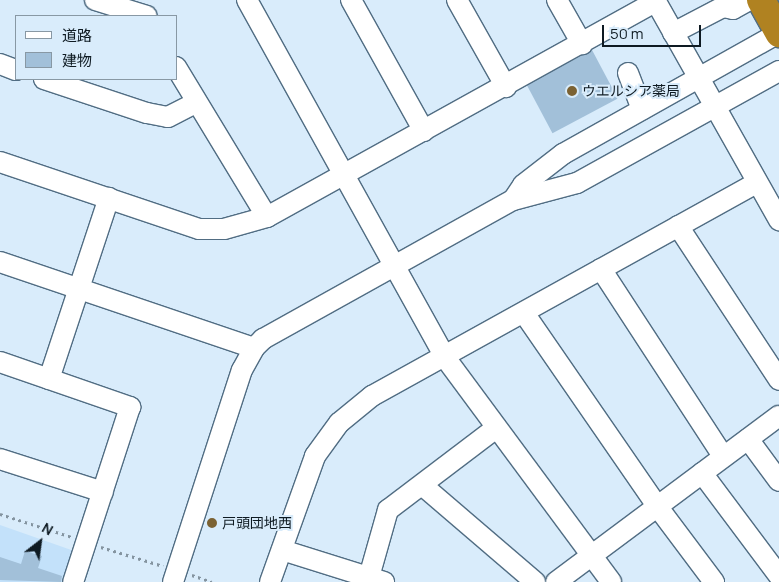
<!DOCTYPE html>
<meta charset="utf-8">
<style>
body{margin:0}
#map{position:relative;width:779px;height:582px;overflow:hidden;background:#d9ecfb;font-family:Manrope,"Noto Sans JP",sans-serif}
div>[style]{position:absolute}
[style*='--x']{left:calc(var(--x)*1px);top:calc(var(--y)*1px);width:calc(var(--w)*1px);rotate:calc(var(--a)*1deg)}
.built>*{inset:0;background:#c3e1fa}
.building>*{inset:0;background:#a2c0d9;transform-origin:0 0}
.path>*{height:2.5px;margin-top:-1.25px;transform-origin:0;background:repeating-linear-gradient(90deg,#8494a0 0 2.5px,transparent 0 6.5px)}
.roads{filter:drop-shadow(1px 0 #516d83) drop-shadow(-1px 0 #516d83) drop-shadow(0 1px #516d83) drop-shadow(0 -1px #516d83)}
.minor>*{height:20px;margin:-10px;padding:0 10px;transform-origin:10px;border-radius:10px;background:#fff}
.highway>*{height:28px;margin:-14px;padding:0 14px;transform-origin:14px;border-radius:14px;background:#b08221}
.dots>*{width:14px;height:14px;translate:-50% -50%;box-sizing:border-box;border:2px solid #d9ecfb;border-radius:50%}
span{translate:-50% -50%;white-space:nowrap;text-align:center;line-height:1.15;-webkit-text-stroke:4px #d9ecfb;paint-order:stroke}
.poi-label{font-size:14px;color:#0e1a22}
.left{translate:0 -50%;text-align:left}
.legend{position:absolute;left:15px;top:15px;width:162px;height:65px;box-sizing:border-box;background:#d9ecfb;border:1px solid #8898a4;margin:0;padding:6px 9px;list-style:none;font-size:15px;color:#0e1a22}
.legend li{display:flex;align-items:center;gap:10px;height:25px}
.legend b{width:25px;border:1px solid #8898a4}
.north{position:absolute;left:15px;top:517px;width:50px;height:50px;-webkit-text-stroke:4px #d9ecfb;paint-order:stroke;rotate:30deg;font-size:14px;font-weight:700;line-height:20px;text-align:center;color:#0e1a22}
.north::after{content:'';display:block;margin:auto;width:18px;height:22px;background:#0e1a22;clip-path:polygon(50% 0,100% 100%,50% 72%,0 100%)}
.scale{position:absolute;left:602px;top:25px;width:99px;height:22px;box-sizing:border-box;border:2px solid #0e1a22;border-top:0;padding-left:6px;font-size:15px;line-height:18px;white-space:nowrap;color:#0e1a22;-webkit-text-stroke:4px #d9ecfb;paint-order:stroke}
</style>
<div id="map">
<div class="built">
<i style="clip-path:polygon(0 525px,77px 552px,68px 582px,0 582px)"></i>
</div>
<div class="building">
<i style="left:592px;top:50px;width:55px;height:74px;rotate:62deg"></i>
<i style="clip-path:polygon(25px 551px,42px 556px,38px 568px,62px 576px,61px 582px,0 580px,0 557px,21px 564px)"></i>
</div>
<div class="path">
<i style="--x:0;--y:514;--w:76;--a:17.7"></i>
<i style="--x:101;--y:547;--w:65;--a:17"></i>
<i style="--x:192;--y:575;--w:21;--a:19"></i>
</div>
<div class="roads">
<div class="minor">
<i style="--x:95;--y:0;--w:54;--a:17.1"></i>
<i style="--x:247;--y:0;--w:407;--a:61"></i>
<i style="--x:444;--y:356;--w:281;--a:53.5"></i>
<i style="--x:351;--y:0;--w:150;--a:60.9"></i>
<i style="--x:457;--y:0;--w:100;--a:60.6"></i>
<i style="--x:557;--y:0;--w:51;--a:60.4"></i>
<i style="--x:655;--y:0;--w:253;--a:60.6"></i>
<i style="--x:673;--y:33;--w:56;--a:-27.5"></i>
<i style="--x:723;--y:7;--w:10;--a:11"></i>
<i style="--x:733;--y:9;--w:18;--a:-29"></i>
<i style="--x:0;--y:64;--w:17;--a:21"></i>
<i style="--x:176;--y:67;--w:175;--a:58.8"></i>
<i style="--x:628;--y:73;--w:39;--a:69"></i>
<i style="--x:44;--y:79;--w:108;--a:18.3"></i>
<i style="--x:147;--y:113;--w:21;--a:11"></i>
<i style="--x:168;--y:117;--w:31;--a:-27"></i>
<i style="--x:0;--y:162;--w:210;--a:18.6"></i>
<i style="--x:199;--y:229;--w:25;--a:0"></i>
<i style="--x:224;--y:229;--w:45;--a:-15.6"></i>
<i style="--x:267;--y:217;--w:445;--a:-29"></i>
<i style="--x:513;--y:200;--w:18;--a:-56"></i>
<i style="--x:523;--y:185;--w:51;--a:-37.8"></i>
<i style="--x:563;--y:154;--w:248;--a:-29.3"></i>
<i style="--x:678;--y:226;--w:184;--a:56.7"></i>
<i style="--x:0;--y:262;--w:268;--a:18.7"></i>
<i style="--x:601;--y:269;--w:223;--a:56.9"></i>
<i style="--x:524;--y:313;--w:234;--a:55.4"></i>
<i style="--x:657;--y:506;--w:95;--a:53.1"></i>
<i style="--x:0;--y:362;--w:138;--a:19.1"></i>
<i style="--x:130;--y:407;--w:184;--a:108"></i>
<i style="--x:49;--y:379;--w:191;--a:-71.7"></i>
<i style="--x:748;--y:439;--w:52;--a:53.6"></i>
<i style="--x:0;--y:459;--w:108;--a:17.8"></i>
<i style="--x:702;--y:473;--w:129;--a:53.2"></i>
<i style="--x:422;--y:485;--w:149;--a:40.6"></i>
<i style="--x:282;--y:550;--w:107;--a:17.4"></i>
<i style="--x:369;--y:577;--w:70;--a:-74.2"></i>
<i style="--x:388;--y:510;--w:136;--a:-37.2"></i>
<i style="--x:173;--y:582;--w:223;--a:-72"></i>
<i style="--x:242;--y:370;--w:25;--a:-61"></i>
<i style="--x:254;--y:348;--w:13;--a:-45"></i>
<i style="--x:263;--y:339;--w:286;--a:-29.1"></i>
<i style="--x:513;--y:200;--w:66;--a:-14.9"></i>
<i style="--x:577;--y:183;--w:231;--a:-29"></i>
<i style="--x:270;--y:582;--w:134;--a:-70.3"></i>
<i style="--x:315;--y:456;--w:41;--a:-54"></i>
<i style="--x:339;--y:423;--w:43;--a:-39.3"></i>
<i style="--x:372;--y:396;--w:440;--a:-29"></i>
<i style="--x:556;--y:582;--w:278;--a:-36.7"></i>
</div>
<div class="highway">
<i style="--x:761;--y:0;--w:38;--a:61"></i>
</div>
</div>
<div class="dots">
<i style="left:572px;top:91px;background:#7b6233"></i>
<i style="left:212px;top:523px;background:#7b6233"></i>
</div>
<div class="poi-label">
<span class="left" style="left:582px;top:91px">ウエルシア薬局</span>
<span class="left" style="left:222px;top:523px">戸頭団地西</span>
</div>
<ul class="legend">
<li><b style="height:6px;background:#fff"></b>道路</li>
<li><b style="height:14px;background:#a2c0d9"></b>建物</li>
</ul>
<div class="north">N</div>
<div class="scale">50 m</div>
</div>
